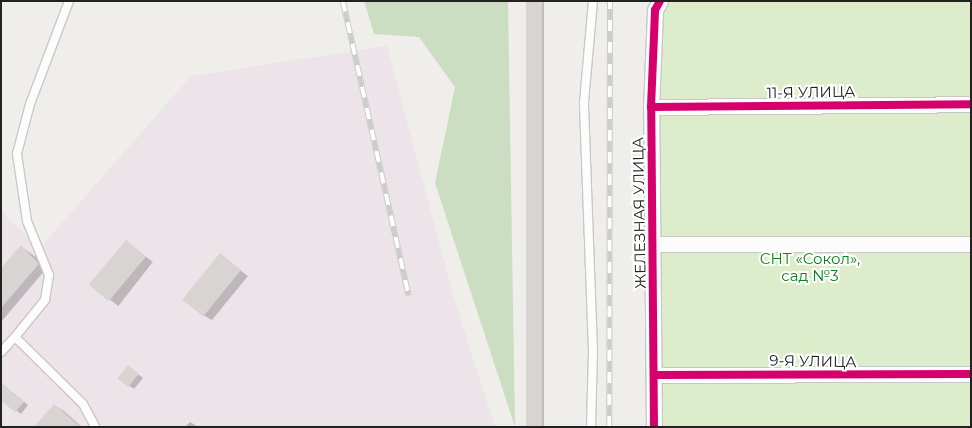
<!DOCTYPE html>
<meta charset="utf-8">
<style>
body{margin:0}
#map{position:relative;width:972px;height:428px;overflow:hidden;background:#f0eeeb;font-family:Montserrat,sans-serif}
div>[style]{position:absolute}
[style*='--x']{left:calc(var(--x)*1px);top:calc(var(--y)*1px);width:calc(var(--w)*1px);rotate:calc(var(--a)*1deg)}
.industrial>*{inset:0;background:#ede4e9}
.grass>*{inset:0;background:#ddeccb;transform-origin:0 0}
.forest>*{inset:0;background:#cbdec1}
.shadow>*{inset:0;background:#0003;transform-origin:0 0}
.building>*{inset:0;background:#d7d4d2;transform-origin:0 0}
.roads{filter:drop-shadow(1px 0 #c9c8c7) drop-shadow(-1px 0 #c9c8c7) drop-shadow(0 1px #c9c8c7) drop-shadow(0 -1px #c9c8c7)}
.service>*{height:8px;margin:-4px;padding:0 4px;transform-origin:4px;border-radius:4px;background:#fdfcfc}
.minor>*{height:15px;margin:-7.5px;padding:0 7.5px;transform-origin:7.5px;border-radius:7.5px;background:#fdfcfc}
.rail>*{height:5.5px;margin-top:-2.75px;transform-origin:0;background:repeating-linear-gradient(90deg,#fff 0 11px,#ccc 0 22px);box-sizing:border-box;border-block:1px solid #ccc}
.cycleway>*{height:8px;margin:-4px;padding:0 4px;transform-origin:4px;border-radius:4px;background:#d6006c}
span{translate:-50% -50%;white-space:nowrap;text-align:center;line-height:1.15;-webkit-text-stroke:4px #fff;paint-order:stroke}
.street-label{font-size:15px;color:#222}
.park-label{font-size:15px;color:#0c8416}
.frame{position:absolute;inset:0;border:2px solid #222;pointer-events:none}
</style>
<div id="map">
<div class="industrial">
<i style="clip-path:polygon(387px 46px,453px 295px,495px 427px,1px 427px,1px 210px,39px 249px,191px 76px)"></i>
</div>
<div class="grass">
<i style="left:651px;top:1px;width:320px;height:426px"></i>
</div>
<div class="forest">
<i style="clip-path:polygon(364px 1px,508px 1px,515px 427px,435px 183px,455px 87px,419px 37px,374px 34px)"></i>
</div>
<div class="shadow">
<i style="left:527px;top:1px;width:17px;height:426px"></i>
<i style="left:126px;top:241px;width:34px;height:56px;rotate:38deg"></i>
<i style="clip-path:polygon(22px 247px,44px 263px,46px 269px,1px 322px,1px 270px)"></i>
<i style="clip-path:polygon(220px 255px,248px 276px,212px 320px,203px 315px)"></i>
<i style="clip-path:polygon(133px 370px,143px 378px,134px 389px,119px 378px)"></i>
<i style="clip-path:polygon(1px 383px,28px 405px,21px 414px,1px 399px)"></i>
<i style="clip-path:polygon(54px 405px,64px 411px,82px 427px,37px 427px)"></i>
<i style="clip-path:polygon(190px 422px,195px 425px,198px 427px,185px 427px)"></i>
</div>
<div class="building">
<i style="left:526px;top:1px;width:16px;height:426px"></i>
<i style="left:126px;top:240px;width:26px;height:58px;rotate:40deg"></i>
<i style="clip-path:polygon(21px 245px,39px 264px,1px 308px,1px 268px)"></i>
<i style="left:220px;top:253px;width:27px;height:60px;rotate:39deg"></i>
<i style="left:128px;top:365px;width:14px;height:17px;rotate:39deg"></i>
<i style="clip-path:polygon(1px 383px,24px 402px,15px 412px,1px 401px)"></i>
<i style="clip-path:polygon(54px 404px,81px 427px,34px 427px)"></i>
</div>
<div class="roads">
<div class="service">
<i style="--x:69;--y:1;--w:110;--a:110.7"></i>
<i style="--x:30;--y:104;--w:52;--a:104.6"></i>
<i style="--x:17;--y:154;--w:68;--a:81.5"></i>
<i style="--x:27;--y:221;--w:58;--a:67.8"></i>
<i style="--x:49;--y:275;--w:25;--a:99"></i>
<i style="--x:45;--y:300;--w:48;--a:129"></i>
<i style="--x:15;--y:337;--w:95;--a:44.6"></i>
<i style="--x:83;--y:404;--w:26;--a:62"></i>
<i style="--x:1;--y:352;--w:21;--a:-47"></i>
<i style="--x:591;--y:427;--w:76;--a:-88.5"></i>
<i style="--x:593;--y:351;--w:249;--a:-92.1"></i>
<i style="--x:584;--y:102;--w:101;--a:-84.9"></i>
</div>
<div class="minor">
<i style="--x:651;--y:107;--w:320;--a:-0.5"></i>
<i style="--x:654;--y:244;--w:317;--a:0"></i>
<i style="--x:654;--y:375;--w:317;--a:-0.2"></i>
<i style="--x:654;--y:427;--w:320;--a:-90.5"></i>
<i style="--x:651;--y:107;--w:97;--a:-87.6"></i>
<i style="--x:655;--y:10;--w:10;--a:-61"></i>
</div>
</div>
<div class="rail">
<i style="--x:343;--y:1;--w:302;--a:77.4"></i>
<i style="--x:609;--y:427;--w:426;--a:-89.9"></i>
</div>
<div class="cycleway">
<i style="--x:651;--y:107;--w:320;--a:-0.5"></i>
<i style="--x:654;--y:375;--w:317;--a:-0.2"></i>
<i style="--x:654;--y:427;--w:320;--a:-90.5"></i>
<i style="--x:651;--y:107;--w:97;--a:-87.6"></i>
<i style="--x:655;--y:10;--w:10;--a:-61"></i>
</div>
<div class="street-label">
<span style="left:811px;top:92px;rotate:-1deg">11-Я УЛИЦА</span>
<span style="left:639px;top:213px;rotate:-91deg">ЖЕЛЕЗНАЯ УЛИЦА</span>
<span style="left:813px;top:361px;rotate:1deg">9-Я УЛИЦА</span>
</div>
<div class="park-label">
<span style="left:810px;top:267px">СНТ «Сокол»,<br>сад №3</span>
</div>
<div class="frame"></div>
</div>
